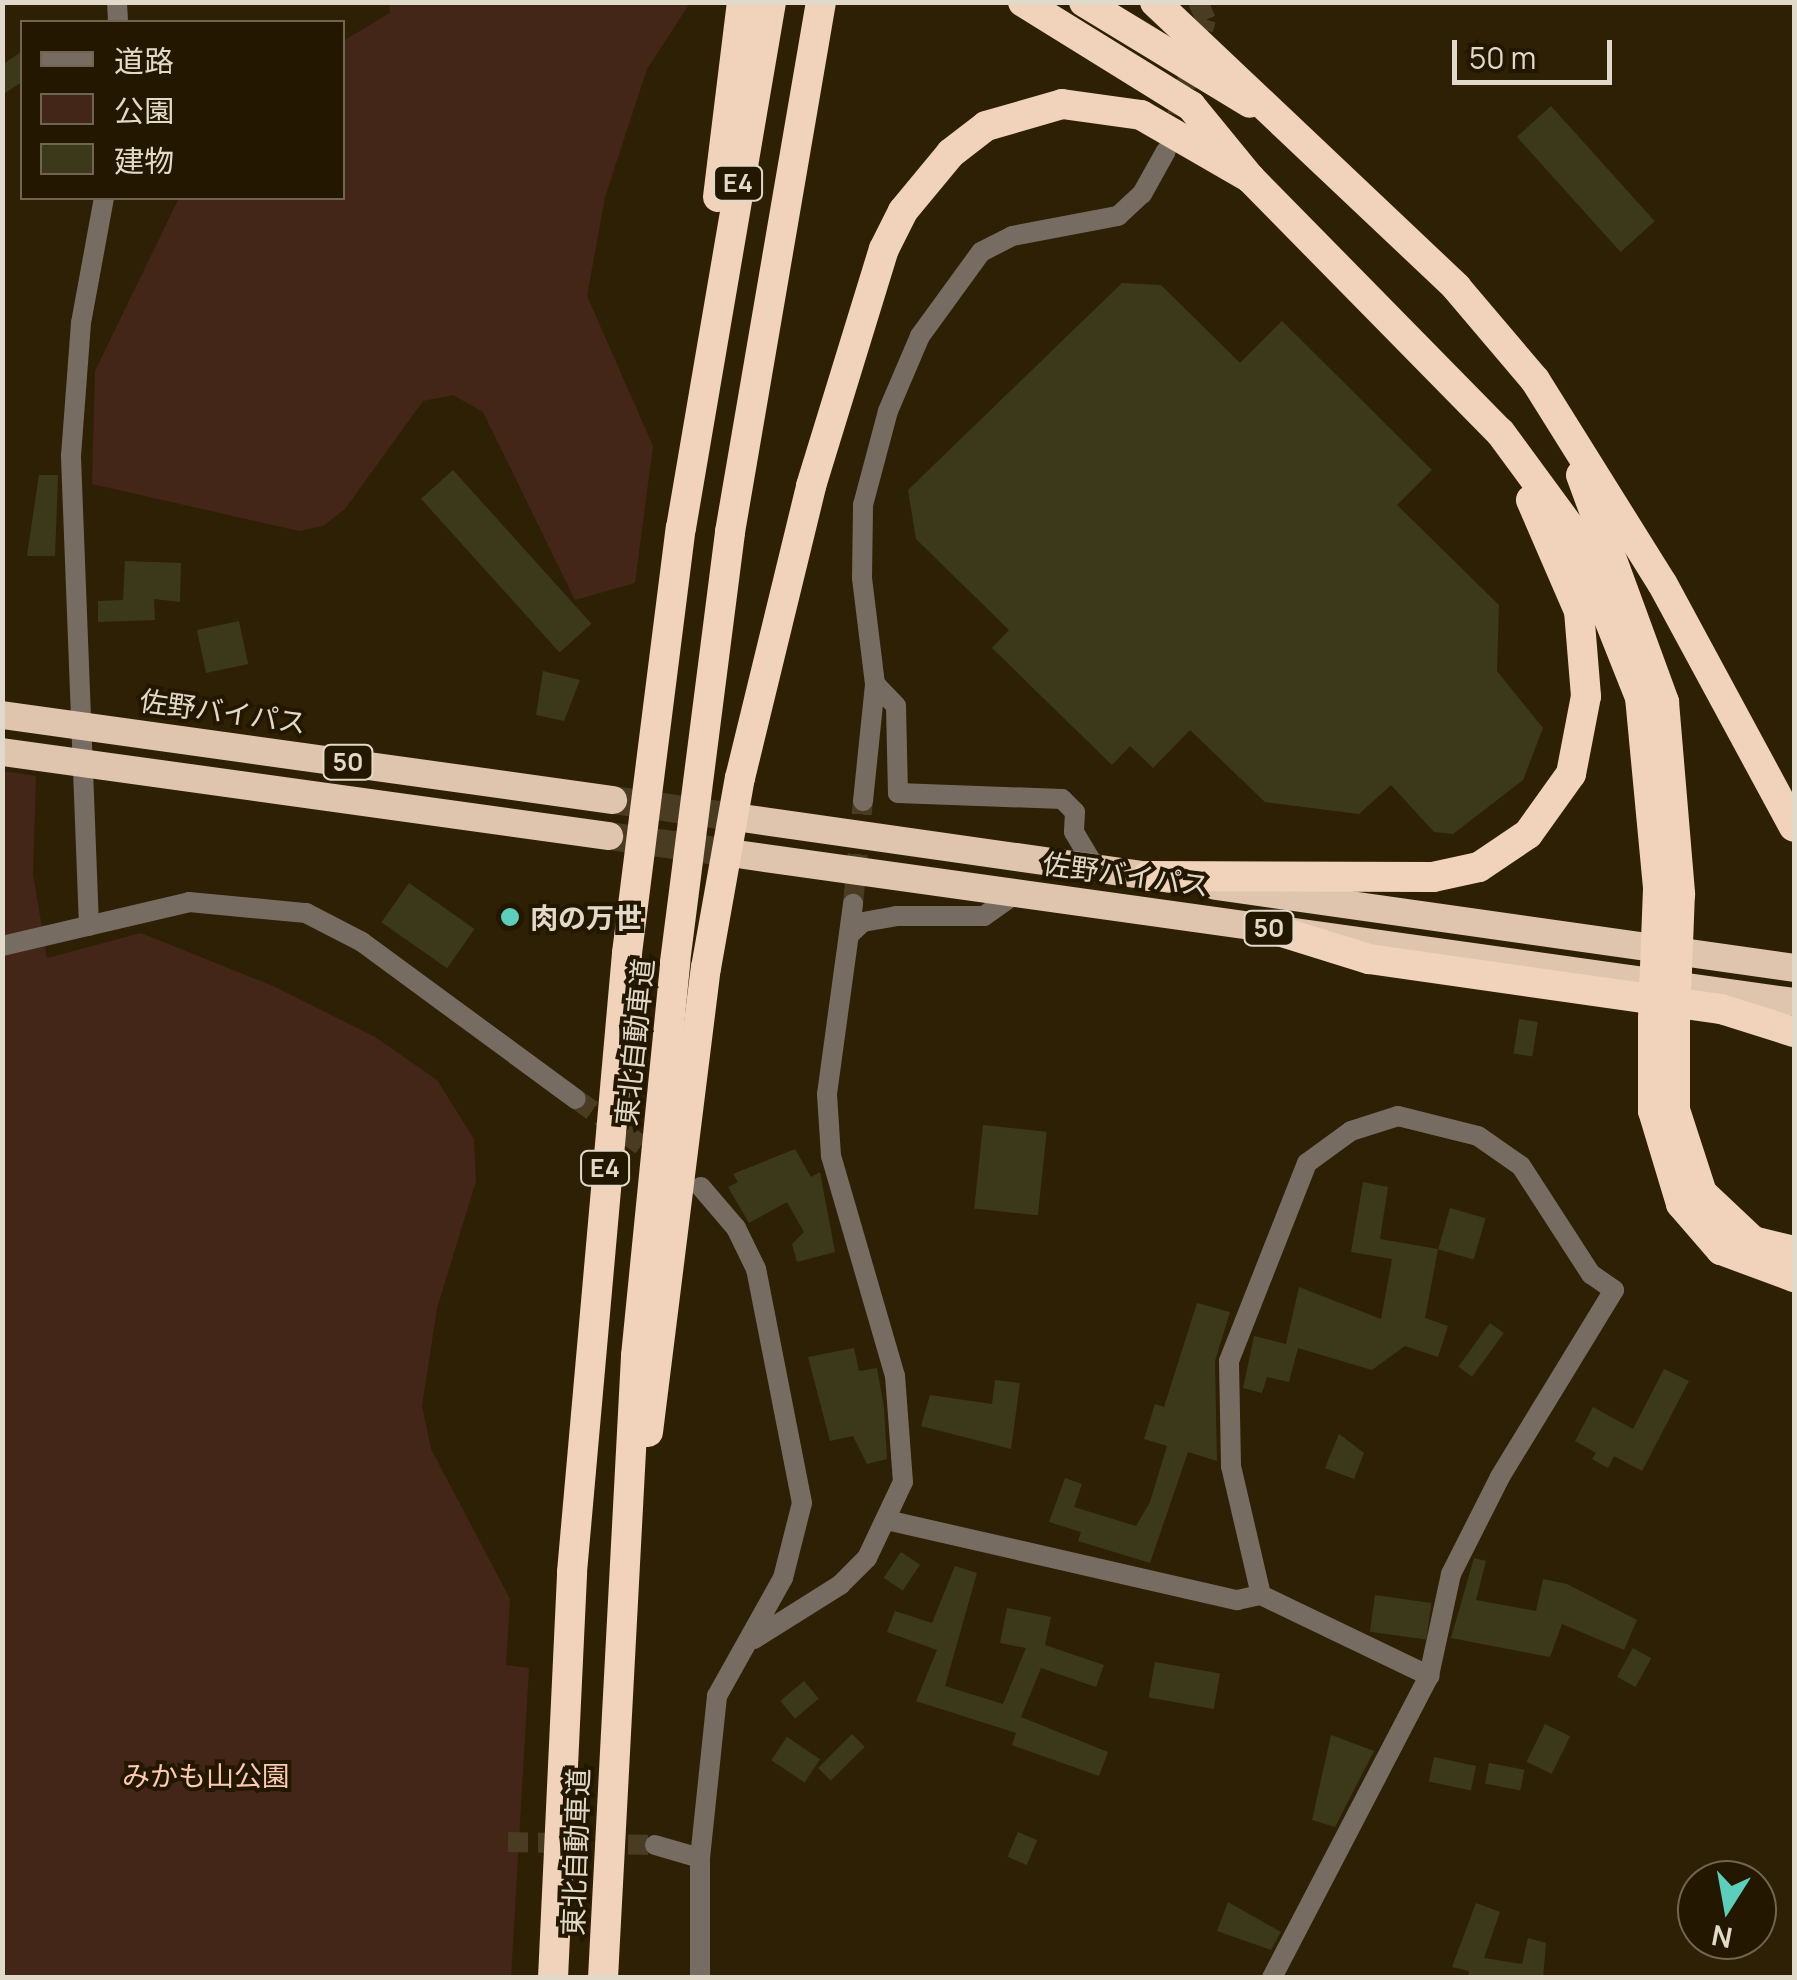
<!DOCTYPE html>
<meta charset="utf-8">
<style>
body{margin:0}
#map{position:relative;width:1797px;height:1980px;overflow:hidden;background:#2e2004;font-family:Manrope,"Noto Sans JP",sans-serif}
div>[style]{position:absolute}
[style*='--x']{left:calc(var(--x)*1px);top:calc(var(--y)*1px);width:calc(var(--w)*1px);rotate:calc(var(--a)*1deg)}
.green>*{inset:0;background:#442619}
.building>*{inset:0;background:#3c391a;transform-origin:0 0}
.minor-tunnel>*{height:20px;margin-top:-10px;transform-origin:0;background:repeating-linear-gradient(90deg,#493c22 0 20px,transparent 0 30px)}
.trunk-tunnel>*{height:28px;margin-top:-14px;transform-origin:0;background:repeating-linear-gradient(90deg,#493c22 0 28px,transparent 0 42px)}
.minor>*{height:20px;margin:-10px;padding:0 10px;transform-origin:10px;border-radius:10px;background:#776c62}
.tertiary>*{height:20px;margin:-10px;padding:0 10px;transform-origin:10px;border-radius:10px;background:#776c62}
.trunk>*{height:28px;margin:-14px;padding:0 14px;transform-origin:14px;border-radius:14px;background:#dfc4ae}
.motorway>*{height:30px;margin:-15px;padding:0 15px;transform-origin:15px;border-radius:15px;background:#f0d3ba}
.motorway-bridge>*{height:30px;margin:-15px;padding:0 15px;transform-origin:15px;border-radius:15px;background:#f0d3ba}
.dots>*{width:28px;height:28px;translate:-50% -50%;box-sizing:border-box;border:5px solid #241700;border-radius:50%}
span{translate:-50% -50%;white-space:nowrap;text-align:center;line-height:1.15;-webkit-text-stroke:8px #241700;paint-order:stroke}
.shield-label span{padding:2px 8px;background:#241700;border:2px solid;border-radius:8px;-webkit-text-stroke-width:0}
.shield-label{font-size:25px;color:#e1d9c9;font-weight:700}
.street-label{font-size:28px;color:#e1d9c9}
.poi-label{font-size:28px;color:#e1d9c9;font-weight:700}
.left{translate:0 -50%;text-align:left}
.park-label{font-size:28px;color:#fcc9b4}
.frame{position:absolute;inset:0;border:5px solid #e1d9c9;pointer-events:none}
.legend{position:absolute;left:20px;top:20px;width:325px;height:180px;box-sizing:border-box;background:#241700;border:2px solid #706550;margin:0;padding:12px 18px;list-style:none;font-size:30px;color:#e1d9c9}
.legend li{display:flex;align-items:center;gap:20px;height:50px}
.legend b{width:50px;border:2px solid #706550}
.north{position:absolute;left:1677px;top:1860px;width:100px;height:100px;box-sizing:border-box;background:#241700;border:2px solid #706550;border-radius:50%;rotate:191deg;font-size:28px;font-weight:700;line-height:40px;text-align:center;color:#e1d9c9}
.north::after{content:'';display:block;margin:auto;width:35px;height:45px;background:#5ccebb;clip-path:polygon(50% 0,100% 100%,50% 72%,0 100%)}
.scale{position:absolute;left:1452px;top:40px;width:160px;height:45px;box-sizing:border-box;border:5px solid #e1d9c9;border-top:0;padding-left:12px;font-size:30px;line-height:35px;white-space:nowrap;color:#e1d9c9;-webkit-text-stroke:8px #241700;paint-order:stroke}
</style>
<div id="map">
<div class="green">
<i style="clip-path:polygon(389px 3px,690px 3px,647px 69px,605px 197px,587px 296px,653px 446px,635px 583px,575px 600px,483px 412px,453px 395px,423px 401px,345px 509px,323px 526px,299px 531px,92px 484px,95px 371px,179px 198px,342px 198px,343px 41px,390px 13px)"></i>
<i style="clip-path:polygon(3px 771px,36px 776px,33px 874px,47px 958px,141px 933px,273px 986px,375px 1037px,437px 1080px,474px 1139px,476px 1181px,437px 1308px,422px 1406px,431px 1449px,510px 1599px,506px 1665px,529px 1668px,511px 1977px,3px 1978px)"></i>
</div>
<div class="building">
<i style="clip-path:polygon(22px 51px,22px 82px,2px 95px,2px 65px)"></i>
<i style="left:1551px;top:106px;width:155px;height:46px;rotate:48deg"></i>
<i style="clip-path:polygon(1122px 283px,1161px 285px,1240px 363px,1282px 321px,1432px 470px,1397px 505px,1499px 605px,1497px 671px,1543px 728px,1523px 780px,1453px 834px,1434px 832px,1391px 785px,1359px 814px,1265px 802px,1190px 730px,1153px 768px,1130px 746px,1112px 765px,992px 648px,1009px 630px,916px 539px,908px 490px)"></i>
<i style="left:453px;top:470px;width:207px;height:43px;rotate:48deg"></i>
<i style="clip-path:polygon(39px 475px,58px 475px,55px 556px,27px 556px)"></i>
<i style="clip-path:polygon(125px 561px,181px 563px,180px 602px,154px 599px,155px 620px,98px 622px,98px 601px,123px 600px)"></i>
<i style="left:239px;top:621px;width:44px;height:43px;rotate:78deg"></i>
<i style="clip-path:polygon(543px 671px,580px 680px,564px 721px,536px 715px)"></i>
<i style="left:409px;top:883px;width:80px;height:48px;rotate:35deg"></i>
<i style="left:1519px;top:1019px;width:19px;height:35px;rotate:9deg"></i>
<i style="left:983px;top:1125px;width:64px;height:84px;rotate:6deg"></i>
<i style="clip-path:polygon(795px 1149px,811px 1177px,820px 1172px,835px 1252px,797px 1262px,792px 1244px,804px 1232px,787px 1202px,749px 1223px,728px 1187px,738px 1182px,733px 1174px)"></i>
<i style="clip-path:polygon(1363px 1182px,1388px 1187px,1380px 1239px,1438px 1249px,1425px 1318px,1448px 1326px,1438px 1357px,1405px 1346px,1372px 1370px,1298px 1348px,1289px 1382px,1267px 1377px,1262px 1393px,1243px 1388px,1254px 1336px,1286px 1344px,1299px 1287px,1381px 1319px,1392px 1259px,1351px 1252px)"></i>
<i style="left:1450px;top:1208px;width:37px;height:43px;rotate:16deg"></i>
<i style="clip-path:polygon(1197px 1303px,1230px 1312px,1215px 1361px,1217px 1461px,1188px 1452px,1150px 1563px,1078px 1541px,1081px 1532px,1049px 1522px,1065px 1478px,1082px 1484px,1074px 1507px,1136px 1526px,1150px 1502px,1167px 1446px,1144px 1439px,1155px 1404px,1164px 1407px)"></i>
<i style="left:1490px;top:1323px;width:17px;height:54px;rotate:36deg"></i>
<i style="clip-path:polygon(854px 1348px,859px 1371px,877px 1368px,884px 1407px,887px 1459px,867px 1464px,853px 1436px,830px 1441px,808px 1357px)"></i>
<i style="clip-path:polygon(1664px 1369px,1689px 1381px,1642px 1471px,1614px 1456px,1608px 1468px,1592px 1459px,1596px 1453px,1575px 1441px,1593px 1407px,1633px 1429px)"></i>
<i style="clip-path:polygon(995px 1380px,1020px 1383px,1011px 1449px,921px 1426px,930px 1395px,992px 1404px)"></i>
<i style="clip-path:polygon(1339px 1434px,1364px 1453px,1354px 1479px,1325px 1468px)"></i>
<i style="left:901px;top:1552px;width:23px;height:31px;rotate:34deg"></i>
<i style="clip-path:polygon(1474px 1558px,1486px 1561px,1476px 1600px,1536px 1611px,1543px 1579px,1567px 1584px,1637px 1620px,1624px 1650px,1562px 1624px,1550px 1657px,1451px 1638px)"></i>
<i style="clip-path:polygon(955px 1566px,977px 1573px,945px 1686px,1003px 1704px,1026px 1648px,1000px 1643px,1007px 1608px,1051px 1617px,1045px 1645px,1104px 1665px,1096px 1687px,1041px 1668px,1021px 1717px,1108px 1752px,1099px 1776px,1012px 1745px,1016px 1733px,916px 1701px,937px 1650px,887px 1632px,895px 1611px,932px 1623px)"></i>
<i style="left:1375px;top:1595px;width:57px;height:37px;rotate:8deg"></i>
<i style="left:1633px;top:1648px;width:21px;height:33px;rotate:29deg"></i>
<i style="left:1155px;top:1662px;width:66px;height:36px;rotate:10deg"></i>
<i style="left:804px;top:1681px;width:23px;height:31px;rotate:50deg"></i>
<i style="left:1545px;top:1724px;width:28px;height:42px;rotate:26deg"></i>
<i style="left:852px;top:1734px;width:18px;height:48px;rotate:45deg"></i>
<i style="clip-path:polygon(1331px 1735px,1374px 1751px,1335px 1827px,1312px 1820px)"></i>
<i style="left:787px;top:1737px;width:40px;height:28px;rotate:34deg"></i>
<i style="left:1434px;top:1757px;width:43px;height:25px;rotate:12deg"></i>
<i style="left:1489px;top:1763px;width:36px;height:21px;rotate:11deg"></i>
<i style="left:1018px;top:1832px;width:21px;height:27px;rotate:23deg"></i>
<i style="clip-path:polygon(1228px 1902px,1281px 1932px,1271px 1950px,1217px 1931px)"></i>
<i style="clip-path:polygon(1476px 1903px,1500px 1912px,1484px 1958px,1522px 1964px,1528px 1938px,1546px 1943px,1543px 1978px,1468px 1978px,1469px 1971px,1452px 1967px)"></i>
</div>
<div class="minor-tunnel">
<i style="--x:1168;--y:144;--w:130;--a:-73"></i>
<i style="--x:1206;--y:20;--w:20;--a:-114"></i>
<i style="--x:853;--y:904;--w:103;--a:-84.5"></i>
<i style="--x:576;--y:1099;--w:105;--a:35.3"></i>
<i style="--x:508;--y:1842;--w:147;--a:1.2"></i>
</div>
<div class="trunk-tunnel">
<i style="--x:613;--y:800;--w:137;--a:8"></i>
<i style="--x:609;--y:836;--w:136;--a:8"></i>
</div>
<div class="minor">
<i style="--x:117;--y:2;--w:20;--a:87"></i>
<i style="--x:875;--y:684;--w:30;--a:46"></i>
<i style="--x:896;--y:706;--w:87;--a:88.7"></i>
<i style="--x:898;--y:793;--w:164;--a:2.1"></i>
<i style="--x:1062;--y:799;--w:18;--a:45"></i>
<i style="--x:1075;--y:812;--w:20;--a:93"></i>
<i style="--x:1074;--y:832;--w:43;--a:59.3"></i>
<i style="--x:863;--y:801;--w:118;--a:-84.1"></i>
<i style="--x:875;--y:684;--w:107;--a:-97"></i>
<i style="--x:862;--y:578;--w:73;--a:-89.2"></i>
<i style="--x:863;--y:505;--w:97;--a:-75.1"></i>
<i style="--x:888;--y:411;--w:82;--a:-66.9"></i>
<i style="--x:920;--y:336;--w:104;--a:-54"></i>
<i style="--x:981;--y:252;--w:35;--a:-27"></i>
<i style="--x:1012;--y:236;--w:108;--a:-10.7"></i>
<i style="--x:1118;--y:216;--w:33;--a:-43"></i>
<i style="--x:1142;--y:194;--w:49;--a:-60.8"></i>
<i style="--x:89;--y:926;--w:470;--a:-92.2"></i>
<i style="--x:71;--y:456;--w:133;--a:-85.7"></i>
<i style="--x:81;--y:323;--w:127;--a:-79.6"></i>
<i style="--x:849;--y:935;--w:19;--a:-43"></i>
<i style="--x:863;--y:922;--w:34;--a:-10"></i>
<i style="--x:896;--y:916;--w:88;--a:0"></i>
<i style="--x:984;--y:916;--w:42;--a:-35.2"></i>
<i style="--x:2;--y:946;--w:192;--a:-13.2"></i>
<i style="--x:189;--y:902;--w:118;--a:5.4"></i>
<i style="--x:306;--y:913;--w:63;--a:27.4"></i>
<i style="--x:362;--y:942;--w:265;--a:36.3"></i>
<i style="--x:891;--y:1521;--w:355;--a:12.9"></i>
<i style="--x:1237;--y:1600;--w:25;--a:-12"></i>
<i style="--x:1261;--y:1595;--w:187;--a:25.7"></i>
<i style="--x:1261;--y:1595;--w:132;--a:-103.1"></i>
<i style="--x:1231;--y:1466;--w:105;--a:-91.1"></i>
<i style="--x:1229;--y:1361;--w:213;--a:-68.5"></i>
<i style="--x:1307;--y:1163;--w:54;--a:-36"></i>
<i style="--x:1351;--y:1131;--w:49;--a:-17.7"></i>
<i style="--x:1398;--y:1116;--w:82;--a:14"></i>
<i style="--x:1478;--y:1136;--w:52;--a:34.9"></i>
<i style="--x:1521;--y:1166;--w:129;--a:57.1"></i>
<i style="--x:1591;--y:1274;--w:28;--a:35"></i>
<i style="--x:1614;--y:1290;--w:219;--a:121.4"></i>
<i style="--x:1500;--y:1477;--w:109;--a:116.8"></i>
<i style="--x:1451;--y:1574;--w:104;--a:102.2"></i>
<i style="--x:1429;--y:1676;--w:340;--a:117.5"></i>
<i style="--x:754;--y:1639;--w:102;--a:-32.1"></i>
<i style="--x:840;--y:1585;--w:38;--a:-45"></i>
<i style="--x:867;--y:1558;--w:84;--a:-64.7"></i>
<i style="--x:903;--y:1482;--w:106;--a:-94.3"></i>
<i style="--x:895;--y:1376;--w:229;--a:-106.2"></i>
<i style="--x:831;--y:1156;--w:62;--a:-93.7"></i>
<i style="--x:827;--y:1094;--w:192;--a:-82.2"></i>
<i style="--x:655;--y:1845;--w:47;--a:16.1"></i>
</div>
<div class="tertiary">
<i style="--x:700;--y:1978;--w:120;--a:-90"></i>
<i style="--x:700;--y:1858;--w:163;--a:-84"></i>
<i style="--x:717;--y:1696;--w:135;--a:-60.8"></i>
<i style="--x:783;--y:1578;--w:77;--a:-75.8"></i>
<i style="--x:802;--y:1503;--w:238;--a:-101.1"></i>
<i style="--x:756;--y:1269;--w:46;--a:-116"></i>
<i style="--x:736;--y:1228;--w:54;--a:-130.5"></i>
</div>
<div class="trunk">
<i style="--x:2;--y:715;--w:617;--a:7.92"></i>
<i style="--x:2;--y:752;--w:613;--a:7.88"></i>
<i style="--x:749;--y:819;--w:424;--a:8.1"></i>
<i style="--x:744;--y:855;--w:1060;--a:7.97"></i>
<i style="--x:1216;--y:886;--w:584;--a:8.07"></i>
</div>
<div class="motorway">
<i style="--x:1023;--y:2;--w:198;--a:31.8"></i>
<i style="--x:1191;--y:106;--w:93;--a:50.7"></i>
<i style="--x:1250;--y:178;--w:356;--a:45.5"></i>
<i style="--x:1500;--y:432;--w:127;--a:53.7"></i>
<i style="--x:1575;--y:534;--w:175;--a:68.3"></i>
<i style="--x:1640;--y:697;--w:193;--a:84.6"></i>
<i style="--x:1084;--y:2;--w:194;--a:31.3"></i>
<i style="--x:1155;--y:2;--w:415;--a:43.4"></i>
<i style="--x:1456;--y:287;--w:122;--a:49.7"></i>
<i style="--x:1535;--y:380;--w:239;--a:58"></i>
<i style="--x:1662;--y:583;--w:277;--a:61.6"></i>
<i style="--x:718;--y:197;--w:196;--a:-83"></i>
<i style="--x:1581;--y:475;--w:242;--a:69.9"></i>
<i style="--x:1664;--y:702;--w:193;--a:85.2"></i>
<i style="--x:1148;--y:876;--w:285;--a:0.2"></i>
<i style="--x:1433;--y:877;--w:47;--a:-12.3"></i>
<i style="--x:1479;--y:867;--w:59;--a:-34"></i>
<i style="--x:1528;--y:834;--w:74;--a:-54.4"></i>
<i style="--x:1571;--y:774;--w:79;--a:-79.1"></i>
<i style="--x:1586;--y:696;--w:85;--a:-94.7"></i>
<i style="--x:1579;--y:611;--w:121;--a:-113.4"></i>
<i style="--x:1266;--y:927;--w:108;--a:17.3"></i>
<i style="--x:1369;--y:959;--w:356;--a:8.1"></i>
<i style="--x:1721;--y:1009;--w:77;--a:17.5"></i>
<i style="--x:1653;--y:1019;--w:92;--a:90"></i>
<i style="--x:1653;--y:1111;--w:97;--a:73.2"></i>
<i style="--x:1681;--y:1204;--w:61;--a:49"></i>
<i style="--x:1721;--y:1250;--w:78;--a:20.3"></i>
<i style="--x:1675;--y:1022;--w:88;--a:90"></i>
<i style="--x:1675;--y:1110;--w:87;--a:72"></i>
<i style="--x:1702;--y:1193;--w:70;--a:43.3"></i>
<i style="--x:1753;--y:1241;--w:42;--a:13.7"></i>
<i style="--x:648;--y:1432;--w:468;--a:-82.9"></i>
<i style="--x:706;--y:968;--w:193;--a:-79.9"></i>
<i style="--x:740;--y:778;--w:301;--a:-76.3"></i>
<i style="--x:811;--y:486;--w:248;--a:-72.9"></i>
<i style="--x:884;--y:249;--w:42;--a:-63.4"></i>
<i style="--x:903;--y:211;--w:75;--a:-50.4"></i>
<i style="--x:951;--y:153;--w:44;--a:-37.6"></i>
<i style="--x:986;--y:126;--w:79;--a:-16.1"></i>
<i style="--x:1062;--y:104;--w:80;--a:7.9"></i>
<i style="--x:1141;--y:115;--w:126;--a:30"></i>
<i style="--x:553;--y:1978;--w:406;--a:-87.3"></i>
<i style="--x:572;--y:1572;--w:621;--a:-84.92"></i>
<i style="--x:627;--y:953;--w:428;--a:-82.8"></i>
<i style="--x:681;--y:528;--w:534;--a:-80.29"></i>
<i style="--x:603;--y:1978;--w:623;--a:-86.96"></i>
<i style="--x:636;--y:1356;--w:396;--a:-84.3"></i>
<i style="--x:675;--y:962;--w:434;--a:-82.7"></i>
<i style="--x:730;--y:532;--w:538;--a:-80.26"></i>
</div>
<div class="motorway-bridge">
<i style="--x:1653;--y:1019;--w:130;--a:-87.8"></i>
<i style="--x:1675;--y:1022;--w:128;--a:-87.8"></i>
</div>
<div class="dots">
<i style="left:510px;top:917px;background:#5ccebb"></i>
</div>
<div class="shield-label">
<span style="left:738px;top:183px">E4</span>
<span style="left:348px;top:762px">50</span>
<span style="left:1269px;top:928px">50</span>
<span style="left:605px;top:1168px">E4</span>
</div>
<div class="street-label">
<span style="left:223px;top:711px;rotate:8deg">佐野バイパス</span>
<span style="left:1126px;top:874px;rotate:8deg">佐野バイパス</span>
<span style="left:634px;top:1042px;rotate:-84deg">東北自動車道</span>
<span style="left:575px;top:1852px;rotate:-88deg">東北自動車道</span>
</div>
<div class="poi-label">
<span class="left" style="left:530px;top:917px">肉の万世</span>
</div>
<div class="park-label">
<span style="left:206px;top:1775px">みかも山公園</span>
</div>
<div class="frame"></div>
<ul class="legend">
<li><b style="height:12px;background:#776c62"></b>道路</li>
<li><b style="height:28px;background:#442619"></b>公園</li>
<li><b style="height:28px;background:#3c391a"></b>建物</li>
</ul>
<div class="north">N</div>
<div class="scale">50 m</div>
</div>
